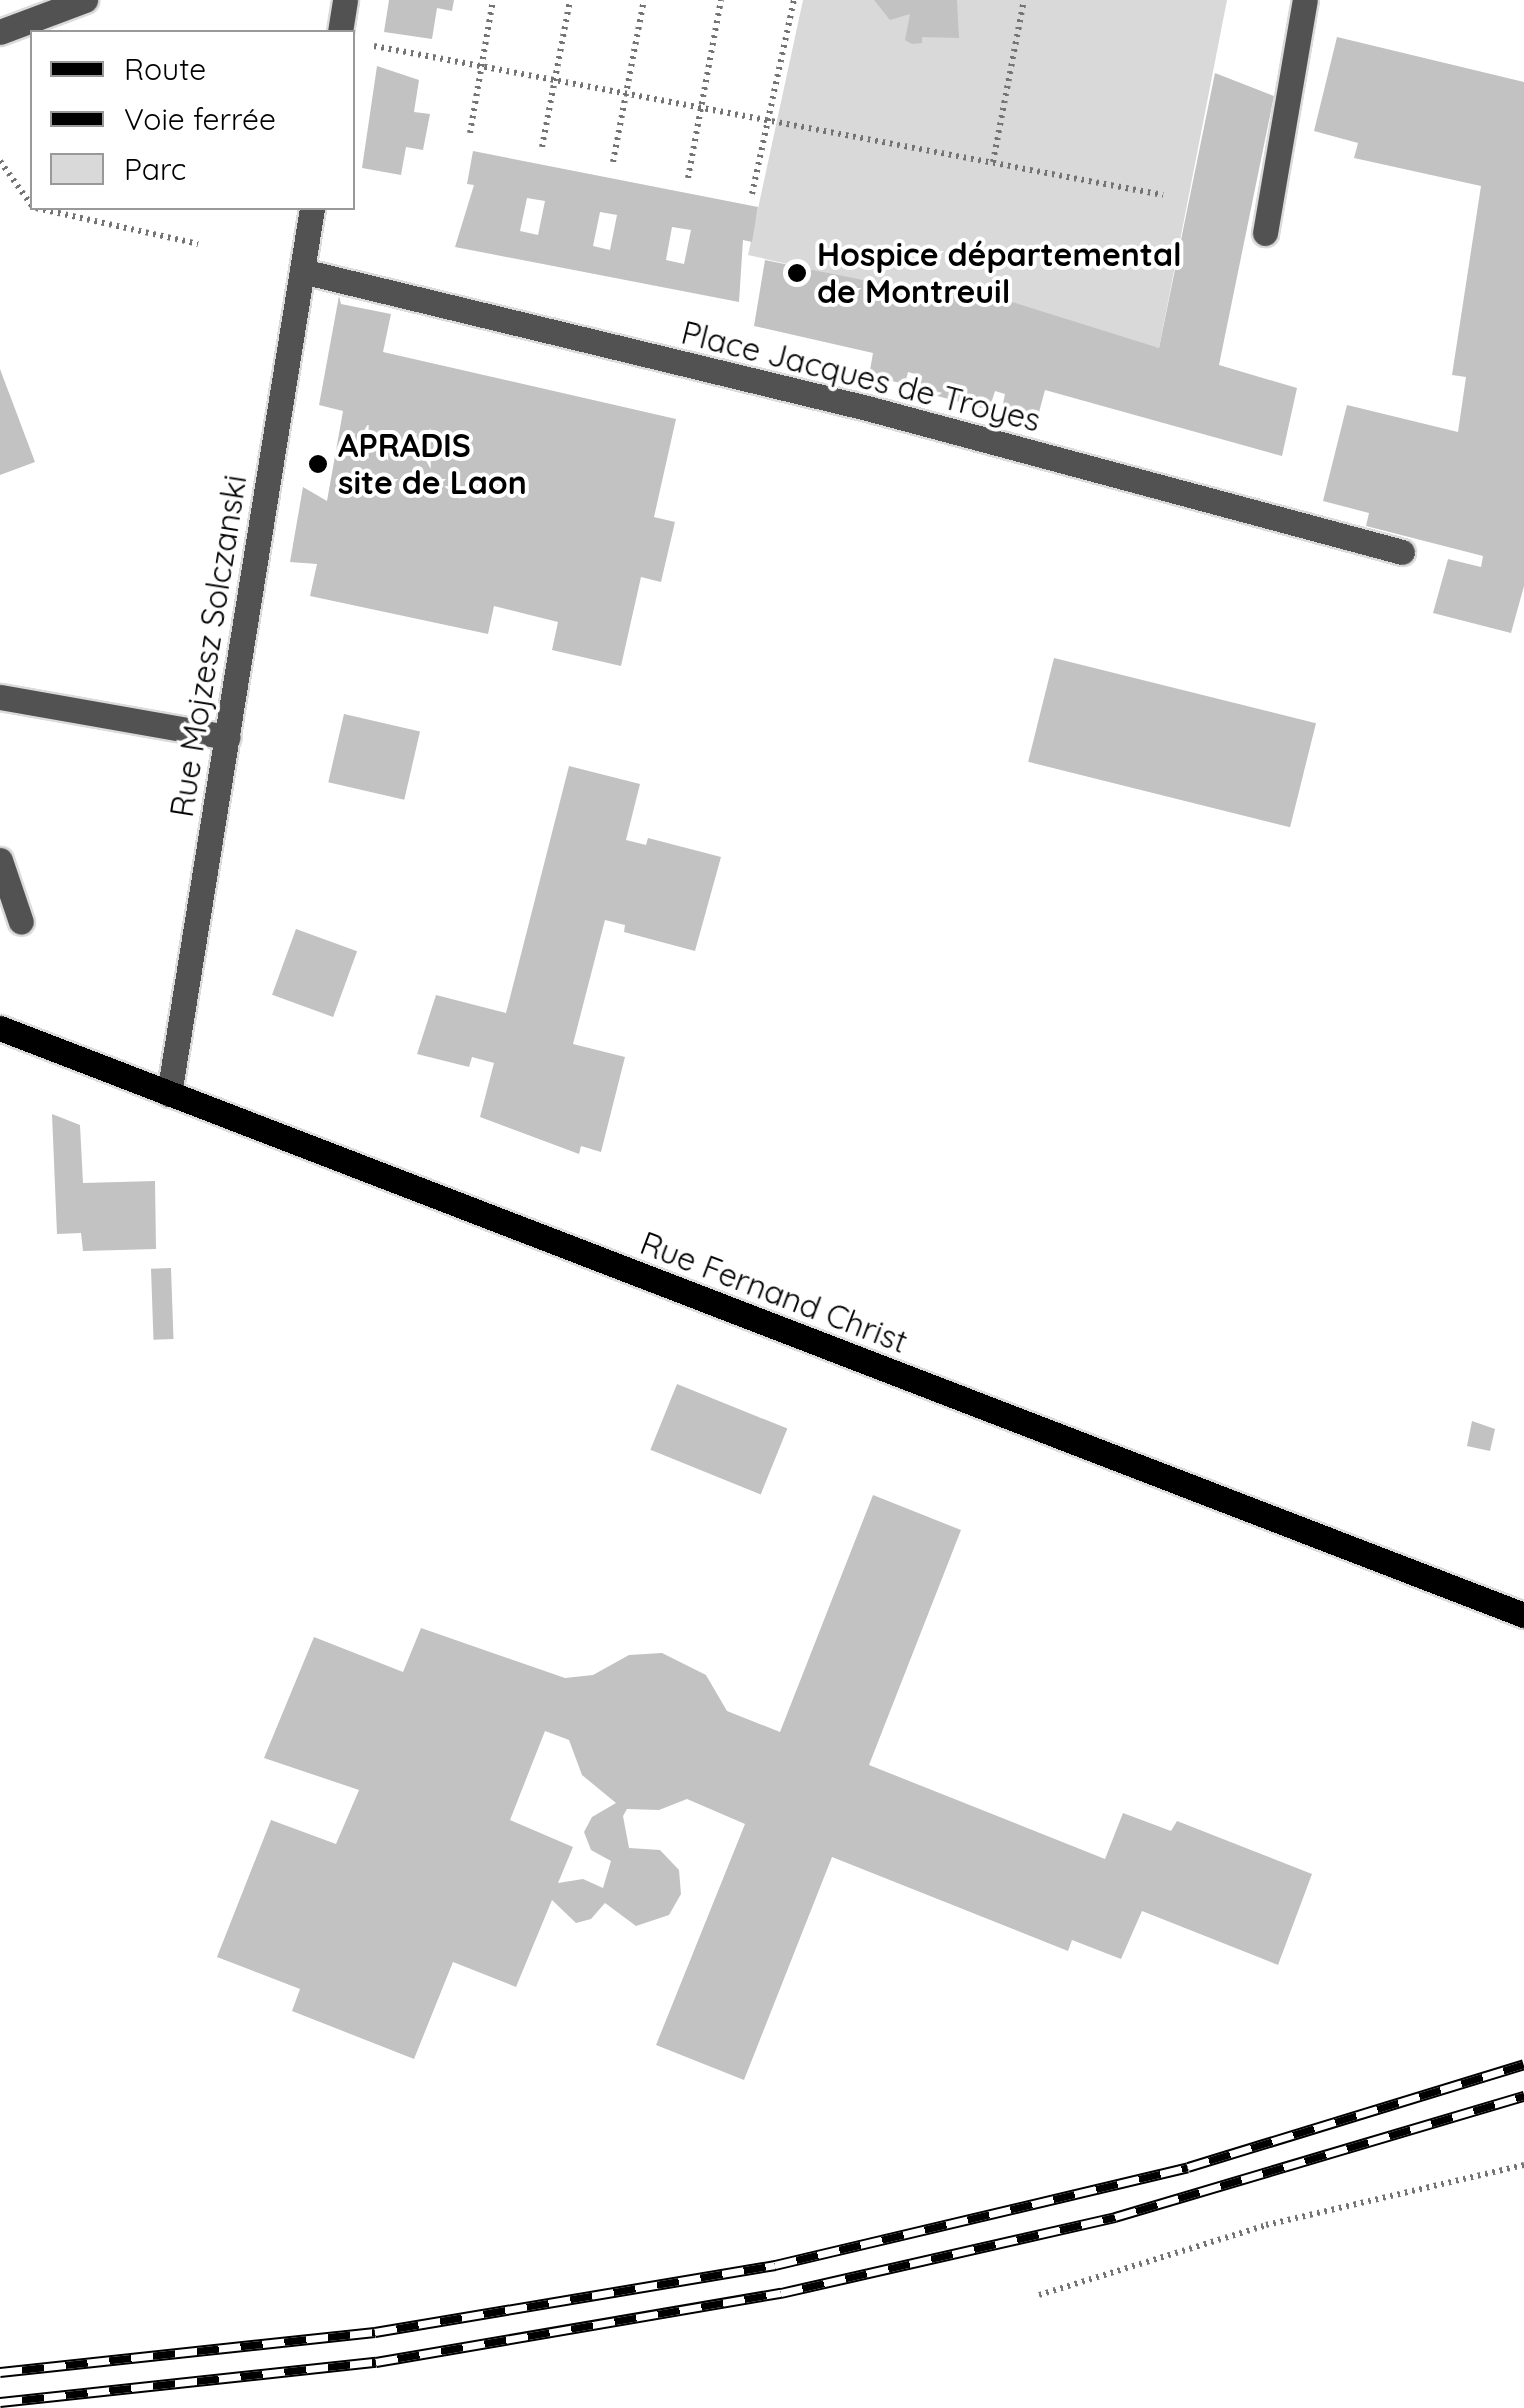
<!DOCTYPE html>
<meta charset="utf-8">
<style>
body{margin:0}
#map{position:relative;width:1524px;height:2408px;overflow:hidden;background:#fff;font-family:Quicksand,sans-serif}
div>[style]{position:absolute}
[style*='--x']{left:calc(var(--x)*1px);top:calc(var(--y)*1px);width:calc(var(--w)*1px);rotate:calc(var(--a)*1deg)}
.green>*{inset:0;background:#d9d9d9}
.building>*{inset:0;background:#c2c2c2;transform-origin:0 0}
.path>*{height:6px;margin-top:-3px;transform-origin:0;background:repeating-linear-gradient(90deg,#747474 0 2.5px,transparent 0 7.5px)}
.roads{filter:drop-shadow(2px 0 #dbdbdb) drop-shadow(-2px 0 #dbdbdb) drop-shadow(0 2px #dbdbdb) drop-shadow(0 -2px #dbdbdb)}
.minor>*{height:25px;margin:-12.5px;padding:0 12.5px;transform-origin:12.5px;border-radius:12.5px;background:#525252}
.major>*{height:25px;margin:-12.5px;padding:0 12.5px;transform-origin:12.5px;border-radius:12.5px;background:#000}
.rail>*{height:11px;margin-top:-5.5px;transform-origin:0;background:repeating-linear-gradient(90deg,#fff 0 22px,#000 0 44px);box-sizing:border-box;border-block:2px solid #000}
.dots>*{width:28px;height:28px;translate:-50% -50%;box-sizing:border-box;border:5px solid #fff;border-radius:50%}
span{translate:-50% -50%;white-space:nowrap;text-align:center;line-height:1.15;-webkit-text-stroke:8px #fff;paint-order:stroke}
.poi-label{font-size:32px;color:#000;font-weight:700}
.left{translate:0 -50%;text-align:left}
.street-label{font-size:32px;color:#000}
.legend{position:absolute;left:30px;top:30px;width:325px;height:180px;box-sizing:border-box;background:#fff;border:2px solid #999;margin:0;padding:12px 18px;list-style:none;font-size:30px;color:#000}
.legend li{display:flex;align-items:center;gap:20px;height:50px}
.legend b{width:50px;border:2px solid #999}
</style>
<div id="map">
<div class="green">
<i style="clip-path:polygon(803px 0,1227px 0,1159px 348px,748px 255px)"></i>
</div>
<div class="building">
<i style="clip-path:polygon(389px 0,454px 0,452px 11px,437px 8px,432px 39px,384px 32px)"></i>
<i style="clip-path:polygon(874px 0,957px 0,959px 38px,922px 37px,922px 43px,912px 44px,905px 40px,910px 14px,890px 20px)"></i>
<i style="clip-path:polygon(1337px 37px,1524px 82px,1524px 586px,1511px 633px,1433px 613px,1448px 559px,1481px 567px,1483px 556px,1366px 526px,1369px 513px,1323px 501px,1347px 405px,1458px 432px,1466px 377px,1452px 375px,1481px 186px,1354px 158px,1358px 143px,1314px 131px)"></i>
<i style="clip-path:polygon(377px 66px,419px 80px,414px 112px,430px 114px,423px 150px,406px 147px,401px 175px,362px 168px)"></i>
<i style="clip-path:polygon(1215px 73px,1274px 96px,1219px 365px,1297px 388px,1282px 456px,1045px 390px,1038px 416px,1002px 408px,1005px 394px,995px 391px,989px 410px,919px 391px,922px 376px,908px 372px,905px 384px,869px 376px,873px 353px,754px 326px,765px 260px,931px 294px,933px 286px,1009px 301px,1159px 348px)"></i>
<i style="clip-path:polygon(evenodd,473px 151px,758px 207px,752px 242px,743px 240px,739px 302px,455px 247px,474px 185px,467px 184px,473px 151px,527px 198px,545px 201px,538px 235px,520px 231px,527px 198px,473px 151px,600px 212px,617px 215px,610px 250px,593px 246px,600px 212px,473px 151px,672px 227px,691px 230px,684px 264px,666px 260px,672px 227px)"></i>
<i style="clip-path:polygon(339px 296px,341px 304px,391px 314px,383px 352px,676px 419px,654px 517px,675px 522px,661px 582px,641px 577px,621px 666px,552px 650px,558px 622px,494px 606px,488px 634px,310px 596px,317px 564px,290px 562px,303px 487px,327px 501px,343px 411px,319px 405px)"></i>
<i style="clip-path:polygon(0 369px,35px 462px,0 475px)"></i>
<i style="left:1054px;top:658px;width:270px;height:107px;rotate:14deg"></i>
<i style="left:344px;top:714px;width:78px;height:70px;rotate:13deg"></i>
<i style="clip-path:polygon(569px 766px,640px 784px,626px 840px,646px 845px,648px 838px,721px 857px,695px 951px,624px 932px,625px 925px,605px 920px,573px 1044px,625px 1057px,601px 1152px,581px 1146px,579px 1154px,480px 1117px,494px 1063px,472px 1057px,469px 1067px,417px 1054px,436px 995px,506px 1013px)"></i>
<i style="left:296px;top:929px;width:65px;height:70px;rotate:20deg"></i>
<i style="clip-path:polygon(52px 1114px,80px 1125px,83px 1183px,155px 1181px,156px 1249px,83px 1251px,81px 1233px,57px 1234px)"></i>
<i style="left:171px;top:1268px;width:71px;height:20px;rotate:88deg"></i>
<i style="left:677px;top:1384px;width:119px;height:71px;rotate:22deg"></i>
<i style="clip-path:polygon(1472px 1421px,1495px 1429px,1490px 1451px,1467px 1446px)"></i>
<i style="clip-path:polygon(evenodd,873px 1495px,961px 1530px,869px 1765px,1105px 1859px,1123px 1813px,1171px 1831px,1177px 1821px,1312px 1874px,1278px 1965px,1142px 1911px,1121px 1959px,1072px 1940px,1068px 1951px,832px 1857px,744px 2080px,656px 2045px,745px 1824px,687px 1799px,659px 1810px,627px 1809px,623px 1816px,629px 1848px,660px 1850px,679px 1870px,681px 1894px,669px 1915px,636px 1926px,605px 1903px,591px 1919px,576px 1923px,552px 1900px,516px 1987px,453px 1962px,414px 2059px,292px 2011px,300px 1989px,217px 1957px,271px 1820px,336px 1844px,359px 1790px,264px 1758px,314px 1637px,403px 1672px,421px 1628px,565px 1678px,593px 1675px,629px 1655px,662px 1653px,706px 1675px,727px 1711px,780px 1732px,873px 1495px,545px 1731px,569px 1740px,582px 1775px,616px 1803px,592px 1817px,584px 1832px,591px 1850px,611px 1861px,603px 1888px,583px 1879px,558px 1883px,573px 1847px,510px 1820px,545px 1731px)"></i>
</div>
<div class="path">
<i style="--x:374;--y:46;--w:803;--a:10.69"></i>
<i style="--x:470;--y:133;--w:135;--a:-80.2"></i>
<i style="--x:542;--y:147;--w:150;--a:-79.2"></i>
<i style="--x:0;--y:161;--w:55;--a:54.6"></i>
<i style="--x:613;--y:162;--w:165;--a:-79.2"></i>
<i style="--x:993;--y:162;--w:165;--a:-79.2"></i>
<i style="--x:688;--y:178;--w:181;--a:-79.5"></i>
<i style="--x:752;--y:194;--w:198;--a:-77.8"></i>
<i style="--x:36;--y:208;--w:166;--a:12.5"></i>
<i style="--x:1039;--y:2295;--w:238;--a:-17.1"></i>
<i style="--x:1266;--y:2225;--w:265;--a:-13.1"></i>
</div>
<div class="roads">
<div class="minor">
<i style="--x:0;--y:32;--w:91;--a:-20.6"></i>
<i style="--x:340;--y:32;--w:32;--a:-81"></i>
<i style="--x:1265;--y:233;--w:236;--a:-80.3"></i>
<i style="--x:302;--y:271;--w:581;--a:13.63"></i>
<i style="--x:867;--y:408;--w:554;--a:15.06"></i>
<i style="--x:0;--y:697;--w:231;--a:10"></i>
<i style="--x:0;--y:860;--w:65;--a:71.3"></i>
<i style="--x:169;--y:1094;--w:897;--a:-80.83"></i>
</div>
<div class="major">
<i style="--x:0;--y:1028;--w:1633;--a:21.07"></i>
</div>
</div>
<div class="rail">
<i style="--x:0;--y:2372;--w:377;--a:-6.1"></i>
<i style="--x:375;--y:2332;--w:406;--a:-9.5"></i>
<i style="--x:775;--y:2265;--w:424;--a:-13.3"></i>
<i style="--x:1188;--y:2167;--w:351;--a:-17"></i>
<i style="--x:0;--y:2402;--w:378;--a:-6.1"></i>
<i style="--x:376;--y:2362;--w:411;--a:-9.7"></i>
<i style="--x:781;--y:2293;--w:343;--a:-12.8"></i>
<i style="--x:1115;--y:2217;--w:427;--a:-16.5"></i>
</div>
<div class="dots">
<i style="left:797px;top:273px;background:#000"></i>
<i style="left:318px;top:464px;background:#000"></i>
</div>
<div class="poi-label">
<span class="left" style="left:817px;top:273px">Hospice départemental<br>de Montreuil</span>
<span class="left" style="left:338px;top:464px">APRADIS<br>site de Laon</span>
</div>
<div class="street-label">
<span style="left:861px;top:376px;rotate:14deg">Place Jacques de Troyes</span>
<span style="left:208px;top:646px;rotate:-81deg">Rue Mojzesz Solczanski</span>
<span style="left:774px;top:1292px;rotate:21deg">Rue Fernand Christ</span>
</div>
<ul class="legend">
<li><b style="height:12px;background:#000"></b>Route</li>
<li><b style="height:12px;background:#000"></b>Voie ferrée</li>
<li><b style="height:28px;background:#d9d9d9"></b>Parc</li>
</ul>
</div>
